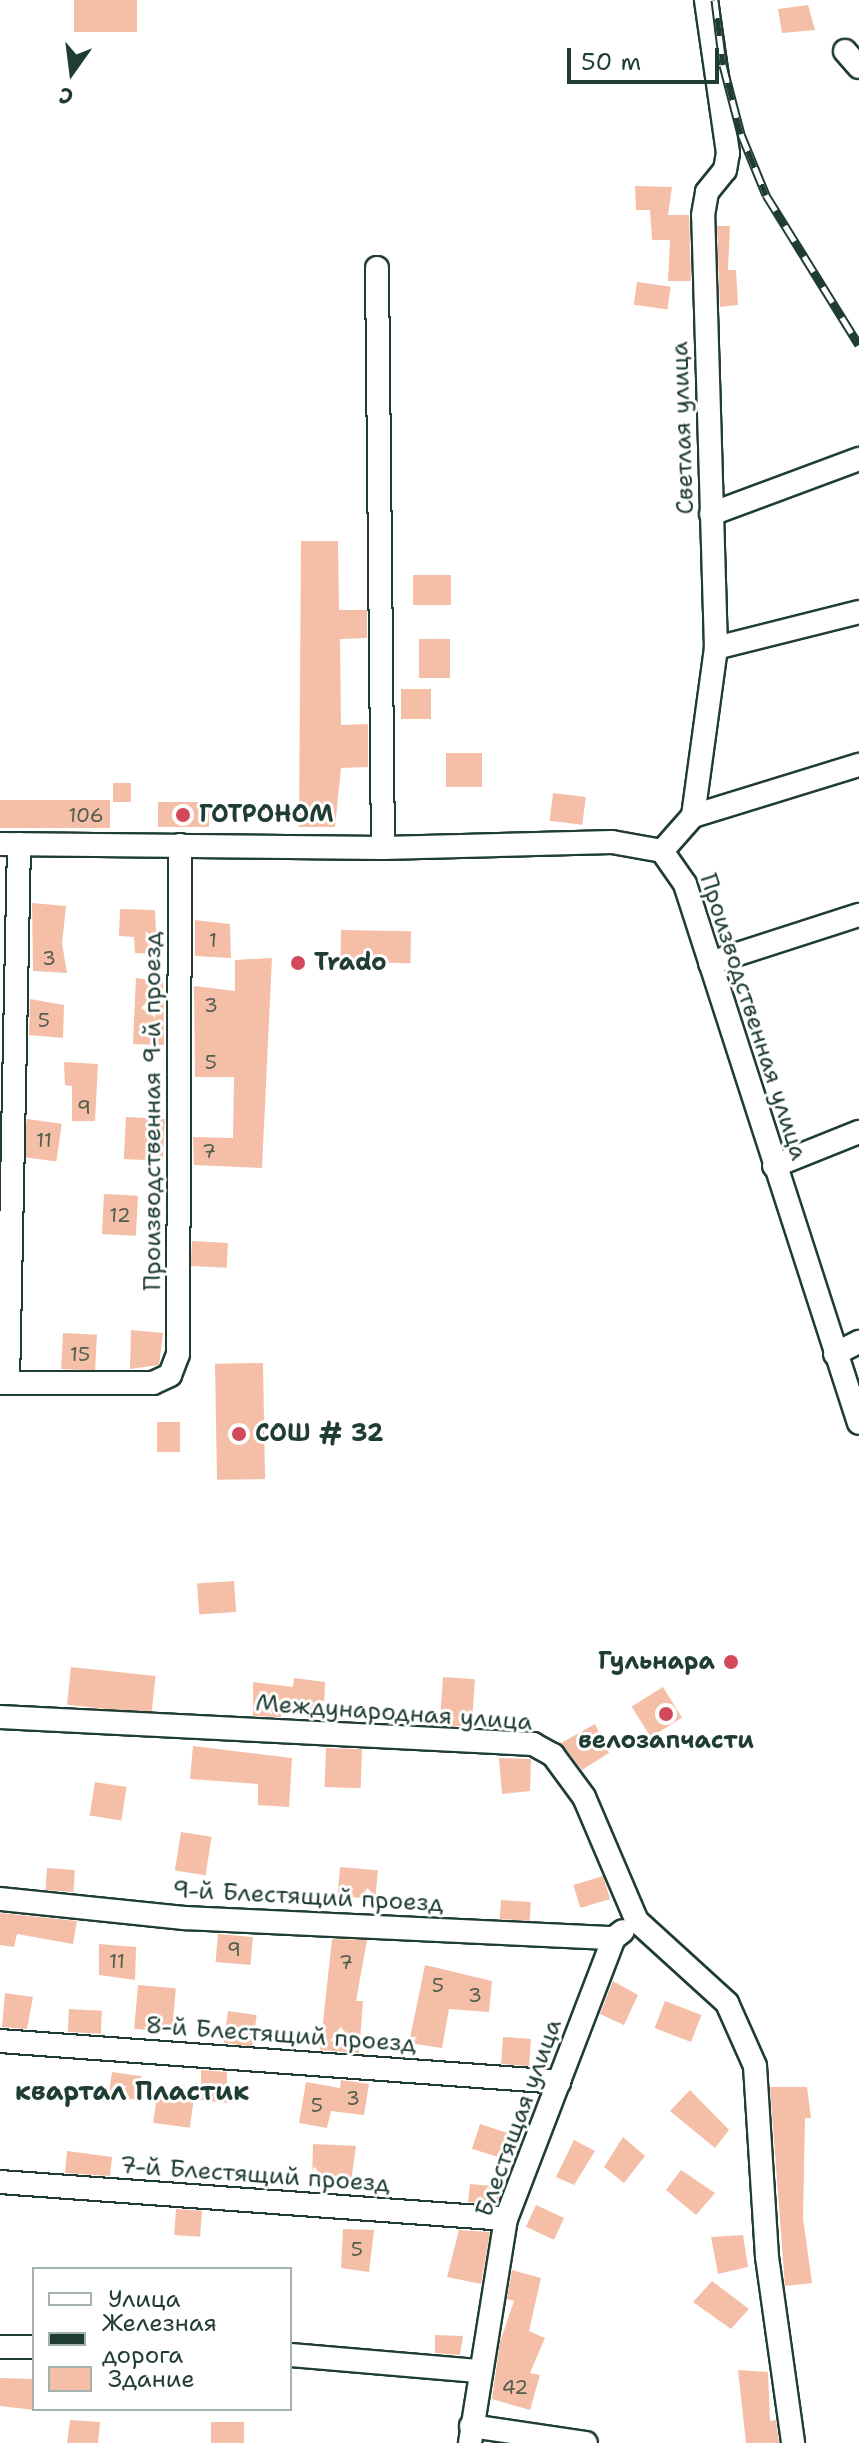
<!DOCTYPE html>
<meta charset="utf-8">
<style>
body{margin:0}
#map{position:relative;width:859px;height:2443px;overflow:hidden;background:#fff;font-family:"Shantell Sans",sans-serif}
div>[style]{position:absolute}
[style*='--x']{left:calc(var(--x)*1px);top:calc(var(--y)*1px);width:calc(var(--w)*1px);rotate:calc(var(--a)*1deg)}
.building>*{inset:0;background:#f4bfa6;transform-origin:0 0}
.roads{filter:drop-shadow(2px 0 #1f3d34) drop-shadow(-2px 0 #1f3d34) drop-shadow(0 2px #1f3d34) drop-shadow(0 -2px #1f3d34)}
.minor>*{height:22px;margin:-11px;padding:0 11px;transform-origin:11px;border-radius:11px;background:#fff}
.rail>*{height:9px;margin-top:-4.5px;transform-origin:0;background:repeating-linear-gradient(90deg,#fff 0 18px,#1f3d34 0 36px);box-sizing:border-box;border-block:2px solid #1f3d34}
.dots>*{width:22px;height:22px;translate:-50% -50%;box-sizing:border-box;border:4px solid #fff;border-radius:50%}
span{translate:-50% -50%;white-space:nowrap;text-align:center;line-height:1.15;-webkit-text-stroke:6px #fff;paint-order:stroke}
.number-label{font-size:20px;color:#545e50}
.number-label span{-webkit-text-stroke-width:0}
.street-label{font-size:24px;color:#1f3d34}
.poi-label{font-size:24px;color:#1f3d34;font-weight:700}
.left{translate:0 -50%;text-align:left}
.right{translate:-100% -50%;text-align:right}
.neighbourhood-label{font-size:26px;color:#1f3d34;font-weight:700}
.legend{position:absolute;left:32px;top:2267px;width:260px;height:144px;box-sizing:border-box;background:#fff;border:2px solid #a5b1ae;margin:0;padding:10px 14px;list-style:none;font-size:24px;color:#1f3d34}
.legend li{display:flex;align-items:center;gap:16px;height:40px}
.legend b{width:40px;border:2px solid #a5b1ae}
.north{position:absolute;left:32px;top:32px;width:80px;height:80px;-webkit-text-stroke:6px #fff;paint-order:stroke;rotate:194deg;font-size:22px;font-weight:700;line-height:32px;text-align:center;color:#1f3d34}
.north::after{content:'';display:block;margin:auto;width:28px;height:36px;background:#1f3d34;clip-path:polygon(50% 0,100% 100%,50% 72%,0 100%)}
.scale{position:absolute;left:567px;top:48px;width:152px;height:36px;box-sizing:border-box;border:4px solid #1f3d34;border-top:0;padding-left:10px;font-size:24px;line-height:28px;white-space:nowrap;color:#1f3d34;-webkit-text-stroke:6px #fff;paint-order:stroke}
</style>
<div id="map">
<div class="building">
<i style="left:74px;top:0;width:63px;height:32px"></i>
<i style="clip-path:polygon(808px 5px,815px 30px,782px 33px,778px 9px)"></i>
<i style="clip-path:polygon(635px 186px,672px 187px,668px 215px,689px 215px,691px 281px,668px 281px,670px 240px,652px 240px,650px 210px,636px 210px)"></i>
<i style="clip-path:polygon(717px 226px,730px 226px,728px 270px,736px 270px,738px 305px,720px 307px)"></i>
<i style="left:637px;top:282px;width:34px;height:23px;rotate:8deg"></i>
<i style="clip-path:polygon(301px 541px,338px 541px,339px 610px,367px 610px,367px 638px,340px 639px,341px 725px,368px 724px,368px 767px,341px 768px,335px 827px,299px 827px)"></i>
<i style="left:413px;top:575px;width:38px;height:30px"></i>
<i style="left:419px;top:639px;width:31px;height:39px"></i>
<i style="left:431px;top:689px;width:30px;height:30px;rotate:90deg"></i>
<i style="left:446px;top:753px;width:36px;height:34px"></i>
<i style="left:113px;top:783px;width:18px;height:19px"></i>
<i style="left:553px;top:793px;width:33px;height:28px;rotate:7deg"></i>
<i style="left:110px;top:800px;width:28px;height:110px;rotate:90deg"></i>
<i style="left:209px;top:802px;width:25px;height:51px;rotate:90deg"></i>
<i style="clip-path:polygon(32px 903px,66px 906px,62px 943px,67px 973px,33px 971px)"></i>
<i style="clip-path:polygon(120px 909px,155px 910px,157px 954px,135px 953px,134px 937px,119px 936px)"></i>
<i style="clip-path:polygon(195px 920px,230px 924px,231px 958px,195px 956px)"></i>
<i style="left:341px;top:930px;width:70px;height:32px;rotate:1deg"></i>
<i style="clip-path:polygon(272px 958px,262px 1168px,194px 1165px,193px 1137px,233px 1138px,234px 1077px,195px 1077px,194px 986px,235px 991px,235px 960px)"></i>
<i style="clip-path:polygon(136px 978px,163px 982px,164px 1045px,133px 1044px)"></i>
<i style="clip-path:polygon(30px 999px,64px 1005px,63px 1038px,29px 1035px)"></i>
<i style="clip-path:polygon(64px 1062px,98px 1064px,95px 1121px,72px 1121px,72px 1086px,65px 1085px)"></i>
<i style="left:126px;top:1117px;width:39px;height:42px;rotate:3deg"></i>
<i style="left:27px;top:1119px;width:35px;height:38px;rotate:8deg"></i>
<i style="left:104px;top:1194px;width:34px;height:40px;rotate:3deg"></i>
<i style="left:192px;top:1241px;width:36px;height:25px;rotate:3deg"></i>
<i style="clip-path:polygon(131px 1330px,163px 1333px,159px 1365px,130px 1369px)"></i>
<i style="left:63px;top:1333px;width:34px;height:36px;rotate:3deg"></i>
<i style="left:263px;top:1363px;width:116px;height:48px;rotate:89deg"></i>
<i style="left:157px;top:1422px;width:23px;height:30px"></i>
<i style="left:234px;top:1581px;width:31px;height:37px;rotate:86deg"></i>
<i style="left:71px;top:1667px;width:85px;height:38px;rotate:6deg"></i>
<i style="left:443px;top:1677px;width:32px;height:48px;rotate:4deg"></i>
<i style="clip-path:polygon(294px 1678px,325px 1682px,324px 1710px,282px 1707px,281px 1717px,253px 1716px,253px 1682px,293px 1687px)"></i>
<i style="left:663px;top:1687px;width:36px;height:37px;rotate:58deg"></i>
<i style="clip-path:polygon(595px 1724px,609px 1753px,582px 1770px,561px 1743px)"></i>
<i style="clip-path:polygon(193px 1746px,292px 1758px,289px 1807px,258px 1805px,258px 1784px,190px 1779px)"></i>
<i style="left:326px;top:1748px;width:36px;height:39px;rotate:2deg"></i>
<i style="clip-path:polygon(499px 1758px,531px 1759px,530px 1791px,502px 1794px)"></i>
<i style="left:95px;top:1782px;width:32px;height:34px;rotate:9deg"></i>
<i style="left:181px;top:1832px;width:31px;height:39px;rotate:9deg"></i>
<i style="left:340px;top:1867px;width:38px;height:29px;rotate:5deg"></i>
<i style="left:47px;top:1868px;width:28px;height:22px;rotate:4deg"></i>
<i style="left:603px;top:1876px;width:24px;height:31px;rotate:73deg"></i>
<i style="left:501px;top:1900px;width:30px;height:19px;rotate:4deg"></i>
<i style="clip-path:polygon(0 1913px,77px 1921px,73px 1944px,17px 1934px,14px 1947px,0 1945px)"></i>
<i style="left:218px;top:1934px;width:35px;height:28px;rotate:5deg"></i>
<i style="clip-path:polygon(332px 1939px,367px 1940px,356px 2001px,363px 2001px,359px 2053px,320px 2050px)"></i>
<i style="clip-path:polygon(99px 1944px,136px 1947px,135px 1980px,99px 1975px)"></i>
<i style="clip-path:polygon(425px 1965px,492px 1981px,489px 2012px,449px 2009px,442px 2048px,409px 2043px)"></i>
<i style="clip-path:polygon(613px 1981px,638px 1995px,624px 2025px,600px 2014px)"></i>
<i style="left:138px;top:1985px;width:38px;height:44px;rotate:5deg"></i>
<i style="clip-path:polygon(5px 1993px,33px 1997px,27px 2029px,2px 2027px)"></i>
<i style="left:665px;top:2001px;width:39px;height:29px;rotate:21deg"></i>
<i style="left:69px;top:2009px;width:33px;height:23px;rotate:3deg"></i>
<i style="left:228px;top:2011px;width:29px;height:32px;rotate:8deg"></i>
<i style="left:503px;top:2037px;width:28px;height:27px;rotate:4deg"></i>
<i style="clip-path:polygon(201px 2070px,227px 2072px,227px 2103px,201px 2100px)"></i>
<i style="left:112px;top:2072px;width:30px;height:24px;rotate:8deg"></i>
<i style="clip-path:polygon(341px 2080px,369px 2084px,364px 2115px,331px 2111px,327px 2128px,299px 2123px,306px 2082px,340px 2088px)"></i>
<i style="clip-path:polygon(770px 2087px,807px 2087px,811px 2118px,805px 2118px,803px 2218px,812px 2283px,785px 2286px)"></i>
<i style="left:158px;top:2088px;width:37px;height:35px;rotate:8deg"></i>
<i style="clip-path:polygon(690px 2090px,729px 2130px,715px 2148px,670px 2111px)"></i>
<i style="left:480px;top:2124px;width:36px;height:26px;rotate:18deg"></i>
<i style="clip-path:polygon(623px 2137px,645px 2156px,624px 2183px,604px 2167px)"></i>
<i style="clip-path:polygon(574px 2140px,595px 2151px,574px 2185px,556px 2177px)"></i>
<i style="clip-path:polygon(313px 2144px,356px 2146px,351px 2182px,312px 2182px)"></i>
<i style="clip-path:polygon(67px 2151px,112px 2157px,110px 2176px,65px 2173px)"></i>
<i style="clip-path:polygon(681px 2170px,715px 2193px,696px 2215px,666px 2190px)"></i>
<i style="clip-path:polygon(470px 2184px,502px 2187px,497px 2204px,468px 2202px)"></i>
<i style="left:536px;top:2205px;width:31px;height:24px;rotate:25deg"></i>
<i style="left:176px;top:2209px;width:26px;height:26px;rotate:4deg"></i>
<i style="clip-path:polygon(343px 2229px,374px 2230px,369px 2272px,341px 2268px)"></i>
<i style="clip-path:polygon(459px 2230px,490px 2232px,481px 2284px,447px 2277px)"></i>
<i style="clip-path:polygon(743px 2235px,748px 2267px,718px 2274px,711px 2237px)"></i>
<i style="clip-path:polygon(512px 2270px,541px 2278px,529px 2331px,545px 2338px,530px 2373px,540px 2375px,530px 2410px,492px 2399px,500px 2342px,514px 2301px,507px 2299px)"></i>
<i style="clip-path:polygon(712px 2281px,749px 2309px,731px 2329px,693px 2302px)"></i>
<i style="clip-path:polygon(435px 2335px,463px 2336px,460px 2355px,435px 2353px)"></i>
<i style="clip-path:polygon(738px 2370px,768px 2372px,770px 2421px,776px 2420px,779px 2443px,746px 2443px)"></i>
<i style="clip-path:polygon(0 2378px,34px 2379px,34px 2410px,0 2406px)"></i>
<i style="clip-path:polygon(70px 2420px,100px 2422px,98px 2443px,67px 2443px)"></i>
<i style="left:211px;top:2422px;width:33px;height:21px"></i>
</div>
<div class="roads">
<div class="minor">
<i style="--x:845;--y:51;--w:21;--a:49"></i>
<i style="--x:377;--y:268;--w:580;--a:89.41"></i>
<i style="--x:711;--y:514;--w:158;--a:-20.4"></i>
<i style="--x:716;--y:648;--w:147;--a:-14.1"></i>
<i style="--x:693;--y:816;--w:174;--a:-17.1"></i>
<i style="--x:0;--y:844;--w:383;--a:0.6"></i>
<i style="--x:383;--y:848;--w:229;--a:-1.5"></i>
<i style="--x:612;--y:842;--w:51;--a:10.2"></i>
<i style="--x:662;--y:851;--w:40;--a:55.1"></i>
<i style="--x:685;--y:884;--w:566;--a:72.11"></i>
<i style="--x:662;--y:851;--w:47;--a:-48.5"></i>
<i style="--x:693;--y:816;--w:170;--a:-82.2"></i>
<i style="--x:716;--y:648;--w:433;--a:-91.7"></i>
<i style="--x:703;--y:215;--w:23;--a:-80"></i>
<i style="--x:707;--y:192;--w:28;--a:-51"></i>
<i style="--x:725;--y:170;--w:17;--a:-80"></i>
<i style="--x:728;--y:153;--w:155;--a:-98.2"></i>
<i style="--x:710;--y:963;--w:157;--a:-17.9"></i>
<i style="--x:774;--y:1166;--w:92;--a:-21.8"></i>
<i style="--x:835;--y:1354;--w:27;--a:-27"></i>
<i style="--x:0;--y:1383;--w:153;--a:0"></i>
<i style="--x:153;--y:1383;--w:19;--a:-25"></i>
<i style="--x:170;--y:1375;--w:22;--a:-69"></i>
<i style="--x:178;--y:1354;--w:509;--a:-89.77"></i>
<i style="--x:8;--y:1383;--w:539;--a:-88.83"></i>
<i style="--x:0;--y:1717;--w:534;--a:2.9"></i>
<i style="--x:533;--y:1744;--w:23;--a:29"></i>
<i style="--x:553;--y:1755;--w:52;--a:53.6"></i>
<i style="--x:584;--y:1797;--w:135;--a:66.9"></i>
<i style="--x:637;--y:1921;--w:122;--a:42.3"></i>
<i style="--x:727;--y:2003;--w:69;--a:66"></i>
<i style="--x:755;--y:2066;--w:191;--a:86.4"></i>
<i style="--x:767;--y:2257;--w:188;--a:82"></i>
<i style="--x:0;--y:1899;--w:186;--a:5.9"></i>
<i style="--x:185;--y:1918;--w:429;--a:2.7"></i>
<i style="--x:0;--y:2041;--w:561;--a:4.19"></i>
<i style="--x:0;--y:2182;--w:507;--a:4.18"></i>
<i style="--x:0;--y:2347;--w:34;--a:0"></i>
<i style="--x:290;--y:2355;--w:189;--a:4.9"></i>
<i style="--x:471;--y:2426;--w:116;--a:8.4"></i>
<i style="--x:470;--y:2443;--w:227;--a:-80.9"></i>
<i style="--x:506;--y:2219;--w:301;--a:-69"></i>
<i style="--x:614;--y:1938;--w:11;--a:-38"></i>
</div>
</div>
<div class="rail">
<i style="--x:715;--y:0;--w:65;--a:83"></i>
<i style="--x:723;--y:65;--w:71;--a:75.4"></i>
<i style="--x:741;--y:134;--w:66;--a:67.7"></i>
<i style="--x:766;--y:195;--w:176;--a:58.2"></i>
</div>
<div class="dots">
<i style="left:183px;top:815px;background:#d1495b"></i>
<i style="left:298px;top:963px;background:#d1495b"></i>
<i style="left:239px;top:1434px;background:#d1495b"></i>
<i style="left:731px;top:1662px;background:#d1495b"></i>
<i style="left:666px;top:1714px;background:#d1495b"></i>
</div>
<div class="number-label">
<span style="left:86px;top:815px">106</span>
<span style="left:213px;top:940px">1</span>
<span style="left:49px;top:958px">3</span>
<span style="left:211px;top:1005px">3</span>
<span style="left:44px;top:1020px">5</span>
<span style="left:211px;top:1062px">5</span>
<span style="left:84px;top:1107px">9</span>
<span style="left:44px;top:1140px">11</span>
<span style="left:209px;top:1151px">7</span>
<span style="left:120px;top:1215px">12</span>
<span style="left:80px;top:1354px">15</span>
<span style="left:234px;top:1949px">9</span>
<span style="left:117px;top:1961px">11</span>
<span style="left:346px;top:1962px">7</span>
<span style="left:438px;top:1985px">5</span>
<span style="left:475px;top:1995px">3</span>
<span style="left:353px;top:2098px">3</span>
<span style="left:317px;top:2105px">5</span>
<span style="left:357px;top:2249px">5</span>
<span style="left:515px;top:2387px">42</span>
</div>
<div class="street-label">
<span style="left:683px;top:428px;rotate:-92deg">Светлая улица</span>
<span style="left:753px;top:1017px;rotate:72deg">Производственная улица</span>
<span style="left:153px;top:1111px;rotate:-90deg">Производственная 9-й проезд</span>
<span style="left:394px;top:1713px;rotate:4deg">Международная улица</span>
<span style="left:308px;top:1897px;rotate:3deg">9-й Блестящий проезд</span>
<span style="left:281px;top:2035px;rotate:4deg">8-й Блестящий проезд</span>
<span style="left:519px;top:2118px;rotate:-70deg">Блестящая улица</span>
<span style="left:255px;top:2175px;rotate:4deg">7-й Блестящий проезд</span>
</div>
<div class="poi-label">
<span class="left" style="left:199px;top:815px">ГОТРОНОМ</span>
<span class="left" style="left:314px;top:963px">Trado</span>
<span class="left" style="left:255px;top:1434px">СОШ # 32</span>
<span class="right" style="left:715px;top:1662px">Гульнара</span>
<span style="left:666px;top:1741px">велозапчасти</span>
</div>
<div class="neighbourhood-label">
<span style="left:132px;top:2091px">квартал Пластик</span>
</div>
<ul class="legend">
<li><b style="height:10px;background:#fff"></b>Улица</li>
<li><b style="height:10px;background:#1f3d34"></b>Железная дорога</li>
<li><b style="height:22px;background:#f4bfa6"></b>Здание</li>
</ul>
<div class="north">С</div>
<div class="scale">50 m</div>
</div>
